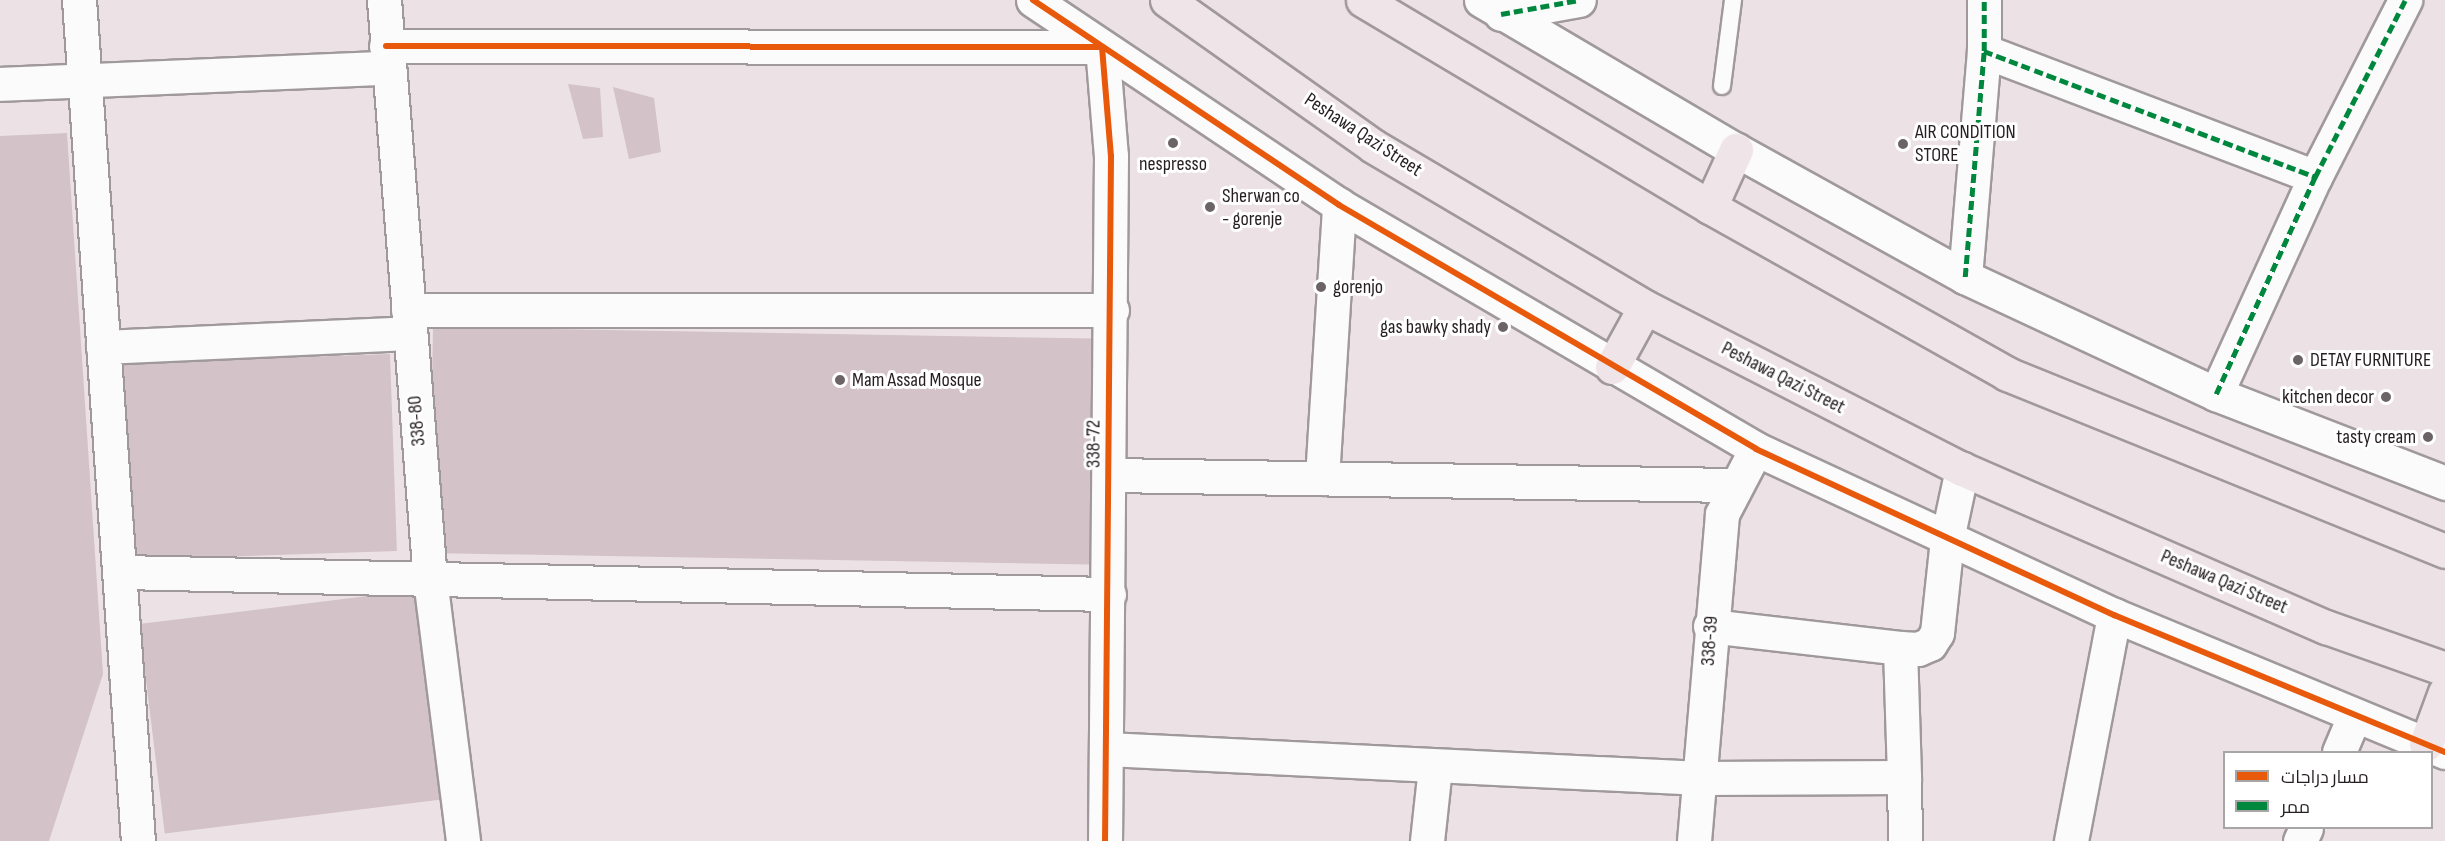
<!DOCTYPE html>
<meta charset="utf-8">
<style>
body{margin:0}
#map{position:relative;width:2445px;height:841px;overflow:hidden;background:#ece2e5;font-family:"Sofia Sans Condensed",Cairo,sans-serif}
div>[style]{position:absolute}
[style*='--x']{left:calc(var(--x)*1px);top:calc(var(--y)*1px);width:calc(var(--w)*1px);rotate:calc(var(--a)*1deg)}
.building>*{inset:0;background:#d3c2c7;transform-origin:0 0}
.roads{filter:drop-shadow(2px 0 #a0999b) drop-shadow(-2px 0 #a0999b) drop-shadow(0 2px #a0999b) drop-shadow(0 -2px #a0999b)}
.service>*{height:16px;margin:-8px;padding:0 8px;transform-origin:8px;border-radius:8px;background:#fcfbfb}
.minor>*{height:33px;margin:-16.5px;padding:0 16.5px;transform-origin:16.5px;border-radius:16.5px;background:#fcfbfb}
.tertiary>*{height:33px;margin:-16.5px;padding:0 16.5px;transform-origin:16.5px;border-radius:16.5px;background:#fcfbfb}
.trunk>*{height:33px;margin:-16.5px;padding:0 16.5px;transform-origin:16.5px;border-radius:16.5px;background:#efe5e9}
.quiet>*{height:4.5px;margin-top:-2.25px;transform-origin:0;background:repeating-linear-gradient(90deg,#00873e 0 9px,transparent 0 13.5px)}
.cycleway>*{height:6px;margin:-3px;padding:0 3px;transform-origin:3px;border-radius:3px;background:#e8590c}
.dots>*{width:16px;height:16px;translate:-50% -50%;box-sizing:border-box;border:3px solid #fff;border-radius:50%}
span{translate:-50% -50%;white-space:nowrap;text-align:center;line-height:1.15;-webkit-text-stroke:6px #fff;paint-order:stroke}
.poi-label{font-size:20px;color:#261f21}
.left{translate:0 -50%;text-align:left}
.right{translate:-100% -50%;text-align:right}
.street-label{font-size:20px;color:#261f21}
.legend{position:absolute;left:2223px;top:751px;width:210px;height:78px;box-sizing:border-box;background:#fff;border:2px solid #a8a5a6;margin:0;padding:8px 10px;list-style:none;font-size:18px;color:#261f21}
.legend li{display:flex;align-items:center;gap:12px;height:30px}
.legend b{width:30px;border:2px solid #a8a5a6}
</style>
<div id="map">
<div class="building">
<i style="clip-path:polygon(568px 84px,600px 88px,603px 137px,583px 139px)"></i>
<i style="clip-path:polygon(613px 87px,654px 98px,661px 152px,629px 159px)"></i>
<i style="clip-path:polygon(67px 133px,103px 674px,49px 841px,0 841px,0 136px)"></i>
<i style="left:433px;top:327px;width:660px;height:226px;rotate:1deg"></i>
<i style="left:390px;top:354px;width:197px;height:271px;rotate:88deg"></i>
<i style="left:416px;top:590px;width:211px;height:279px;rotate:83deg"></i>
</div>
<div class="roads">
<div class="service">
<i style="--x:1722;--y:86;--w:87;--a:-82.7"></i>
</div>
<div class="minor">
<i style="--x:79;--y:0;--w:843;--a:85.99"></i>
<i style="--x:384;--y:0;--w:581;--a:85.46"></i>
<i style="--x:430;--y:579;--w:264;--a:82.8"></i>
<i style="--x:1501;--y:14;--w:79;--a:-10.2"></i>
<i style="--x:386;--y:46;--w:716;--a:0.08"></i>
<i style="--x:1102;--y:47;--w:109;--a:85.3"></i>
<i style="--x:1111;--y:156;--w:685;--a:90.5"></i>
<i style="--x:1984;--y:51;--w:354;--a:20.8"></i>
<i style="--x:0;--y:84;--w:387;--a:-2.4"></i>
<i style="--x:1965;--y:277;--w:227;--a:-85.2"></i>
<i style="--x:1984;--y:51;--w:51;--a:-90"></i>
<i style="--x:408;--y:310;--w:704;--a:0"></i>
<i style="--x:103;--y:347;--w:306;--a:-2.6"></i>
<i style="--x:2216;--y:394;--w:239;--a:-65.5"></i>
<i style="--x:2315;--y:177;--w:199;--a:-63"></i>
<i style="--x:1110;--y:475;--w:626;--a:0.92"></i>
<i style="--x:1322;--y:478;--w:274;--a:-86.4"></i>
<i style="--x:122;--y:572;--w:987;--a:1.28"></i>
<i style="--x:1710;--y:626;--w:191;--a:6.6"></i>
<i style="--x:1900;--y:648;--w:18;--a:3"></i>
<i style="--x:1918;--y:649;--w:13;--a:-23"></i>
<i style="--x:1930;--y:644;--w:13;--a:-58"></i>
<i style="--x:1937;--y:633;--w:95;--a:-83.9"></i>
<i style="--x:1947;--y:539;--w:72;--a:-77.9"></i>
<i style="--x:1900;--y:648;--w:129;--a:88.2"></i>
<i style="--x:1107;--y:749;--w:595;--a:2.8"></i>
<i style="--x:1701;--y:778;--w:203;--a:-0.3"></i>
<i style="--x:1904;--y:777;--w:64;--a:89.1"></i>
<i style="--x:2339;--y:752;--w:38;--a:-67"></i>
<i style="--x:1427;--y:841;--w:74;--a:-83.8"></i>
<i style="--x:1694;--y:841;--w:328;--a:-85.1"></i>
<i style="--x:1722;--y:514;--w:73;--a:-62.4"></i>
<i style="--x:2071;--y:841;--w:230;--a:-79.2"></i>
<i style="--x:2300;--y:841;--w:14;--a:-65"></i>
</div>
<div class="tertiary">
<i style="--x:1033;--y:0;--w:368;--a:33.8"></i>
<i style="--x:1339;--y:205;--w:483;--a:30.3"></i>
<i style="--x:1756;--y:449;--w:395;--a:24.9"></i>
<i style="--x:2114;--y:615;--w:358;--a:22.5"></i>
<i style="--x:1481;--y:0;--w:296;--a:30.5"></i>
<i style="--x:1736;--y:150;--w:262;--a:29"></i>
<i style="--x:1965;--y:277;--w:277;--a:25"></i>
<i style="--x:2216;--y:394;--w:246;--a:21.2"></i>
</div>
<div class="trunk">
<i style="--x:1167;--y:0;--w:252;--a:35.3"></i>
<i style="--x:1373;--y:146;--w:316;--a:30.6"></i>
<i style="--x:1645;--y:307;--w:356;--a:27.1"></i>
<i style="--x:1962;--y:469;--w:397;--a:23.5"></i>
<i style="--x:2326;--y:627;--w:126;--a:19.4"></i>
<i style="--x:1363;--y:0;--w:404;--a:30.8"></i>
<i style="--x:1710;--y:207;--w:341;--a:29.3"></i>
<i style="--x:2007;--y:374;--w:472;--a:22"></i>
<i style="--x:1710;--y:207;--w:63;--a:-65.5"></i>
<i style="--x:1612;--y:367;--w:68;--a:-61.2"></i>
<i style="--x:2426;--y:744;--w:55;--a:-69.9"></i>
</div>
</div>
<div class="quiet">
<i style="--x:1501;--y:14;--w:79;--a:-10.2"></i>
<i style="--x:1984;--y:51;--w:354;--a:20.8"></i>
<i style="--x:1965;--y:277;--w:227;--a:-85.2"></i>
<i style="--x:1984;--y:51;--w:51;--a:-90"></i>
<i style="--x:2216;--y:394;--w:239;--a:-65.5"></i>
<i style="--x:2315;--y:177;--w:199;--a:-63"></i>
</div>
<div class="cycleway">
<i style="--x:1033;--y:0;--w:368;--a:33.8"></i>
<i style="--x:1339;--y:205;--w:483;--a:30.3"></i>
<i style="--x:1756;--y:449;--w:395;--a:24.9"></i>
<i style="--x:2114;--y:615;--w:358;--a:22.5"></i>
<i style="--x:386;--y:46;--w:716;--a:0.08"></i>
<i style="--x:1102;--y:47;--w:109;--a:85.3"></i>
<i style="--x:1111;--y:156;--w:685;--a:90.5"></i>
</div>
<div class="dots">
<i style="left:1173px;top:143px;background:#6b6366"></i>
<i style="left:1903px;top:144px;background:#6b6366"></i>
<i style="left:1210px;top:207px;background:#6b6366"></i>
<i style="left:1321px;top:287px;background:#6b6366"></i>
<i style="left:1503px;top:327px;background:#6b6366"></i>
<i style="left:2298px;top:360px;background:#6b6366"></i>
<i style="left:840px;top:380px;background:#6b6366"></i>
<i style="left:2386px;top:397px;background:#6b6366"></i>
<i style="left:2428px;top:437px;background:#6b6366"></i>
</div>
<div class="poi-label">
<span class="left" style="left:1915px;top:144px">AIR CONDITION<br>STORE</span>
<span style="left:1173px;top:164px">nespresso</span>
<span class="left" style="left:1222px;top:208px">Sherwan co<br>- gorenje</span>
<span class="left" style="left:1333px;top:287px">gorenjo</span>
<span class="right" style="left:1491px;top:327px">gas bawky shady</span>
<span class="left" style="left:2310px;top:360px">DETAY FURNITURE</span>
<span class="left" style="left:852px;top:380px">Mam Assad Mosque</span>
<span class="right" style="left:2374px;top:397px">kitchen decor</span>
<span class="right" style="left:2416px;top:437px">tasty cream</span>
</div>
<div class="street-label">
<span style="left:1363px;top:135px;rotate:33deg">Peshawa Qazi Street</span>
<span style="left:1783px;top:378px;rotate:27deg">Peshawa Qazi Street</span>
<span style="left:417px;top:421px;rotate:-95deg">338-80</span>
<span style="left:1094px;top:444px;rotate:-90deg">338-72</span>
<span style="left:2224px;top:582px;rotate:23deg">Peshawa Qazi Street</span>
<span style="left:1710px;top:641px;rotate:-86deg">338-39</span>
</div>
<ul class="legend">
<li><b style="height:8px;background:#e8590c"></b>مسار دراجات</li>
<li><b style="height:8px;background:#00873e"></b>ممر</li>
</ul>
</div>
